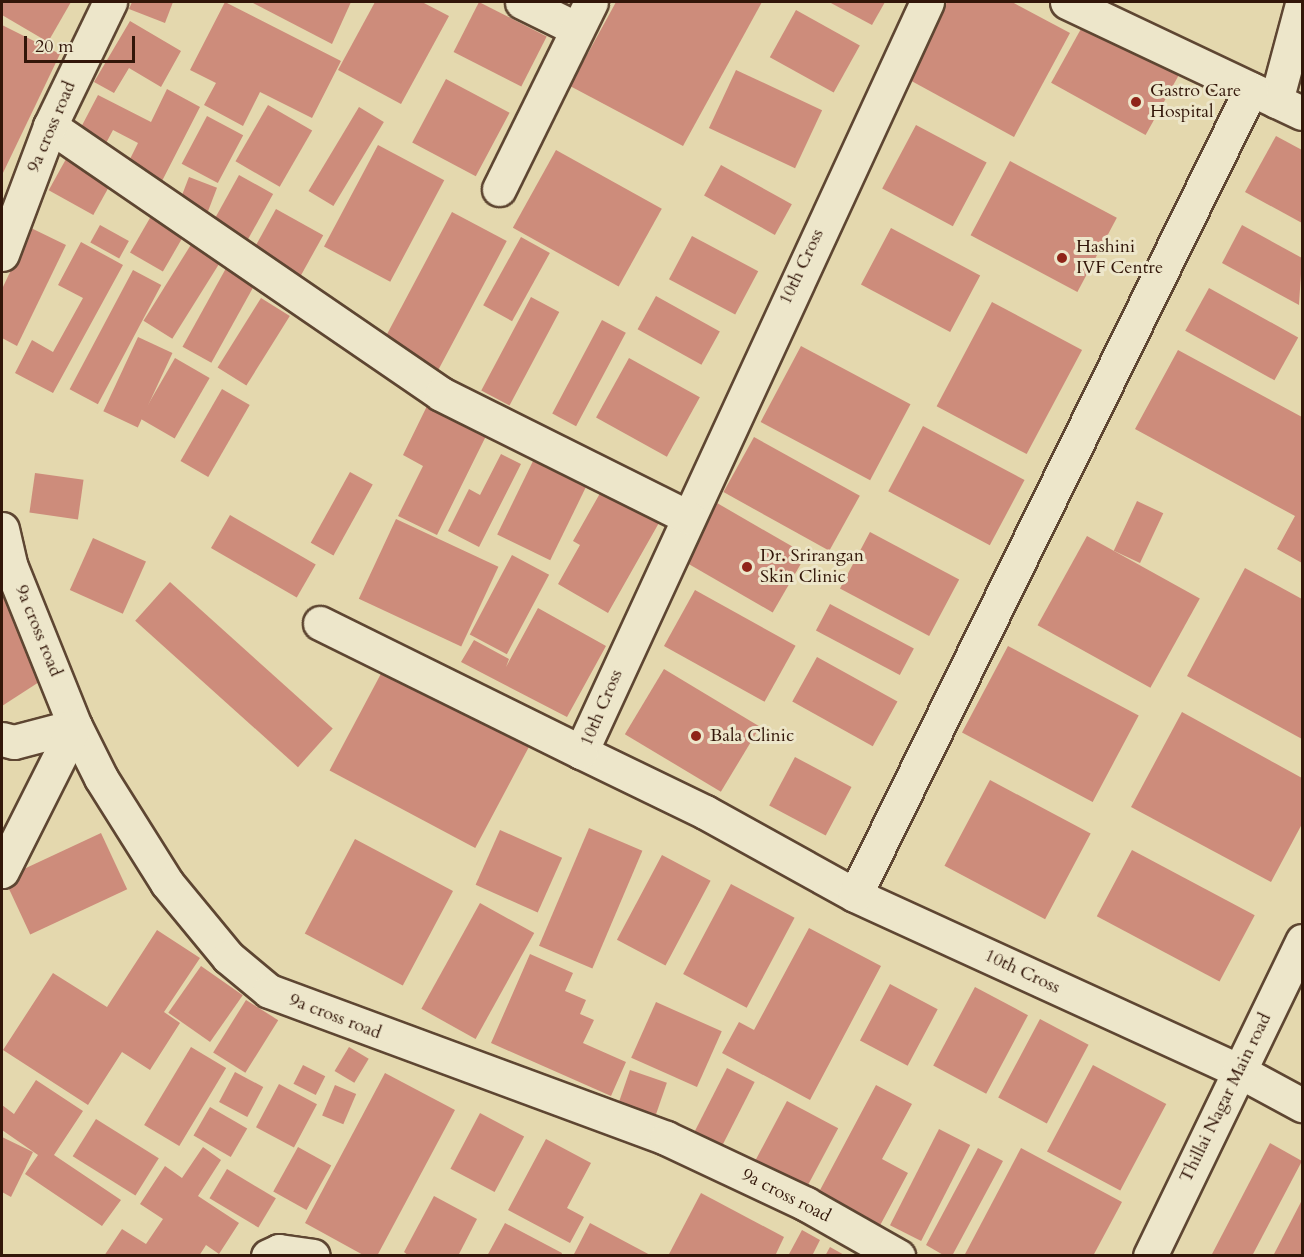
<!DOCTYPE html>
<style>
body{margin:0}
#map{position:relative;width:1304px;height:1257px;overflow:hidden;background:#e4d8ae;font-family:Cardo,serif}
div>[style]{position:absolute}
[style*='--x']{left:calc(var(--x)*1px);top:calc(var(--y)*1px);width:calc(var(--w)*1px);rotate:calc(var(--a)*1deg)}
.building>*{inset:0;background:#cd8c7b;transform-origin:0 0}
.roads{filter:drop-shadow(2px 0 #5e4632) drop-shadow(-2px 0 #5e4632) drop-shadow(0 2px #5e4632) drop-shadow(0 -2px #5e4632)}
.minor>*{height:33px;margin:-16.5px;padding:0 16.5px;transform-origin:16.5px;border-radius:16.5px;background:#ede6ca}
.dots>*{width:16px;height:16px;translate:-50% -50%;box-sizing:border-box;border:3px solid #ede6ca;border-radius:50%}
span{translate:-50% -50%;white-space:nowrap;text-align:center;line-height:1.15;-webkit-text-stroke:6px #ede6ca;paint-order:stroke}
.poi-label{font-size:18px;color:#321609}
.left{translate:0 -50%;text-align:left}
.street-label{font-size:18px;color:#321609}
.frame{position:absolute;inset:0;border:3px solid #321609;pointer-events:none}
.scale{position:absolute;left:24px;top:36px;width:111px;height:27px;box-sizing:border-box;border:3px solid #321609;border-top:0;padding-left:8px;font-size:18px;line-height:21px;white-space:nowrap;color:#321609;-webkit-text-stroke:4px #ede6ca;paint-order:stroke}
</style>
<div id="map">
<div class="building">
<i style="clip-path:polygon(2px 2px,71px 2px,48px 42px,2px 15px)"></i>
<i style="clip-path:polygon(132px 2px,173px 2px,165px 23px,129px 9px)"></i>
<i style="clip-path:polygon(225px 2px,341px 61px,312px 118px,260px 92px,243px 126px,204px 105px,216px 83px,190px 70px)"></i>
<i style="clip-path:polygon(251px 2px,351px 2px,332px 44px)"></i>
<i style="clip-path:polygon(375px 2px,422px 2px,449px 16px,401px 104px,338px 70px)"></i>
<i style="left:479px;top:2px;width:76px;height:56px;rotate:27deg"></i>
<i style="clip-path:polygon(616px 2px,762px 2px,683px 146px,570px 86px)"></i>
<i style="clip-path:polygon(829px 2px,885px 2px,872px 25px)"></i>
<i style="clip-path:polygon(947px 2px,1012px 2px,1070px 33px,1014px 137px,906px 78px)"></i>
<i style="left:796px;top:10px;width:73px;height:54px;rotate:29deg"></i>
<i style="left:1087px;top:18px;width:108px;height:74px;rotate:29deg"></i>
<i style="clip-path:polygon(130px 21px,181px 51px,161px 87px,129px 68px,114px 93px,94px 82px)"></i>
<i style="clip-path:polygon(2px 25px,60px 54px,2px 175px)"></i>
<i style="left:736px;top:70px;width:95px;height:64px;rotate:25deg"></i>
<i style="left:446px;top:79px;width:72px;height:72px;rotate:28deg"></i>
<i style="clip-path:polygon(167px 89px,200px 107px,162px 181px,128px 163px,138px 143px,113px 130px,104px 147px,78px 133px,98px 95px,151px 122px)"></i>
<i style="left:268px;top:105px;width:51px;height:65px;rotate:30deg"></i>
<i style="left:359px;top:107px;width:29px;height:98px;rotate:31deg"></i>
<i style="left:207px;top:116px;width:41px;height:54px;rotate:28deg"></i>
<i style="left:916px;top:125px;width:80px;height:72px;rotate:28deg"></i>
<i style="clip-path:polygon(1276px 136px,1302px 150px,1302px 223px,1245px 192px)"></i>
<i style="left:378px;top:145px;width:75px;height:115px;rotate:28deg"></i>
<i style="left:71px;top:150px;width:51px;height:46px;rotate:29deg"></i>
<i style="left:556px;top:150px;width:121px;height:89px;rotate:29deg"></i>
<i style="left:1010px;top:161px;width:121px;height:84px;rotate:28deg"></i>
<i style="left:721px;top:165px;width:81px;height:35px;rotate:29deg"></i>
<i style="left:239px;top:175px;width:39px;height:60px;rotate:29deg"></i>
<i style="left:189px;top:177px;width:30px;height:32px;rotate:21deg"></i>
<i style="left:276px;top:209px;width:54px;height:47px;rotate:29deg"></i>
<i style="left:154px;top:211px;width:38px;height:48px;rotate:30deg"></i>
<i style="left:452px;top:212px;width:62px;height:147px;rotate:28deg"></i>
<i style="left:100px;top:225px;width:33px;height:20px;rotate:29deg"></i>
<i style="clip-path:polygon(1242px 225px,1302px 258px,1299px 305px,1222px 263px)"></i>
<i style="clip-path:polygon(31px 228px,66px 245px,17px 346px,2px 338px,2px 289px)"></i>
<i style="left:891px;top:228px;width:101px;height:64px;rotate:28deg"></i>
<i style="left:197px;top:235px;width:34px;height:101px;rotate:32deg"></i>
<i style="left:692px;top:236px;width:75px;height:49px;rotate:28deg"></i>
<i style="left:521px;top:237px;width:33px;height:78px;rotate:29deg"></i>
<i style="clip-path:polygon(81px 242px,123px 265px,53px 393px,15px 373px,32px 340px,53px 352px,83px 298px,58px 285px)"></i>
<i style="left:230px;top:261px;width:33px;height:98px;rotate:29deg"></i>
<i style="left:133px;top:270px;width:32px;height:135px;rotate:28deg"></i>
<i style="left:1209px;top:288px;width:102px;height:49px;rotate:29deg"></i>
<i style="left:656px;top:296px;width:73px;height:38px;rotate:29deg"></i>
<i style="left:531px;top:297px;width:32px;height:106px;rotate:28deg"></i>
<i style="left:261px;top:298px;width:34px;height:82px;rotate:32deg"></i>
<i style="left:992px;top:302px;width:102px;height:118px;rotate:28deg"></i>
<i style="left:602px;top:320px;width:27px;height:106px;rotate:28deg"></i>
<i style="left:138px;top:337px;width:38px;height:82px;rotate:25deg"></i>
<i style="left:801px;top:346px;width:124px;height:86px;rotate:28deg"></i>
<i style="clip-path:polygon(1178px 350px,1302px 417px,1302px 563px,1277px 549px,1295px 516px,1135px 429px)"></i>
<i style="left:175px;top:358px;width:40px;height:70px;rotate:30deg"></i>
<i style="left:629px;top:358px;width:81px;height:68px;rotate:29deg"></i>
<i style="left:222px;top:389px;width:32px;height:83px;rotate:30deg"></i>
<i style="clip-path:polygon(427px 406px,486px 436px,437px 535px,398px 516px,423px 466px,403px 455px)"></i>
<i style="left:923px;top:426px;width:115px;height:74px;rotate:28deg"></i>
<i style="left:754px;top:437px;width:121px;height:63px;rotate:29deg"></i>
<i style="clip-path:polygon(501px 454px,521px 464px,479px 547px,448px 531px,469px 489px,480px 495px)"></i>
<i style="left:534px;top:459px;width:59px;height:84px;rotate:26deg"></i>
<i style="left:350px;top:472px;width:26px;height:81px;rotate:29deg"></i>
<i style="left:35px;top:473px;width:49px;height:40px;rotate:8deg"></i>
<i style="clip-path:polygon(603px 488px,660px 521px,608px 613px,558px 584px,580px 545px,573px 541px)"></i>
<i style="left:1137px;top:501px;width:29px;height:55px;rotate:25deg"></i>
<i style="left:717px;top:503px;width:103px;height:67px;rotate:30deg"></i>
<i style="left:230px;top:515px;width:99px;height:38px;rotate:30deg"></i>
<i style="left:396px;top:519px;width:113px;height:88px;rotate:25deg"></i>
<i style="left:870px;top:532px;width:101px;height:64px;rotate:28deg"></i>
<i style="left:1087px;top:536px;width:129px;height:102px;rotate:29deg"></i>
<i style="left:93px;top:538px;width:58px;height:57px;rotate:24deg"></i>
<i style="left:512px;top:555px;width:42px;height:90px;rotate:28deg"></i>
<i style="clip-path:polygon(1245px 568px,1302px 599px,1302px 739px,1187px 676px)"></i>
<i style="left:170px;top:582px;width:219px;height:52px;rotate:42deg"></i>
<i style="left:695px;top:590px;width:115px;height:64px;rotate:29deg"></i>
<i style="clip-path:polygon(2px 594px,53px 673px,2px 706px)"></i>
<i style="left:830px;top:604px;width:95px;height:30px;rotate:28deg"></i>
<i style="clip-path:polygon(538px 608px,606px 646px,567px 717px,461px 662px,474px 640px,509px 659px,506px 667px)"></i>
<i style="left:1008px;top:646px;width:148px;height:98px;rotate:28deg"></i>
<i style="left:817px;top:657px;width:92px;height:51px;rotate:29deg"></i>
<i style="left:384px;top:668px;width:165px;height:116px;rotate:28deg"></i>
<i style="left:664px;top:669px;width:112px;height:76px;rotate:31deg"></i>
<i style="clip-path:polygon(1182px 712px,1302px 778px,1302px 824px,1271px 882px,1131px 807px)"></i>
<i style="left:795px;top:757px;width:64px;height:55px;rotate:28deg"></i>
<i style="left:990px;top:780px;width:114px;height:97px;rotate:28deg"></i>
<i style="left:589px;top:828px;width:58px;height:128px;rotate:23deg"></i>
<i style="left:500px;top:830px;width:68px;height:60px;rotate:24deg"></i>
<i style="left:101px;top:833px;width:62px;height:107px;rotate:65deg"></i>
<i style="left:355px;top:839px;width:111px;height:107px;rotate:28deg"></i>
<i style="left:1132px;top:850px;width:139px;height:75px;rotate:28deg"></i>
<i style="left:662px;top:855px;width:55px;height:96px;rotate:28deg"></i>
<i style="left:731px;top:884px;width:72px;height:102px;rotate:28deg"></i>
<i style="left:480px;top:903px;width:62px;height:121px;rotate:29deg"></i>
<i style="clip-path:polygon(809px 928px,881px 966px,810px 1100px,722px 1053px,739px 1022px,754px 1030px)"></i>
<i style="clip-path:polygon(157px 930px,200px 958px,164px 1012px,180px 1023px,150px 1070px,122px 1052px,88px 1105px,3px 1050px,53px 973px,107px 1007px)"></i>
<i style="clip-path:polygon(530px 954px,573px 973px,565px 991px,586px 1000px,580px 1014px,594px 1020px,583px 1043px,626px 1062px,611px 1096px,491px 1043px)"></i>
<i style="left:201px;top:966px;width:51px;height:57px;rotate:35deg"></i>
<i style="left:890px;top:984px;width:54px;height:64px;rotate:28deg"></i>
<i style="left:975px;top:987px;width:60px;height:89px;rotate:28deg"></i>
<i style="left:246px;top:1000px;width:38px;height:62px;rotate:32deg"></i>
<i style="left:656px;top:1002px;width:72px;height:61px;rotate:24deg"></i>
<i style="left:1040px;top:1019px;width:55px;height:89px;rotate:28deg"></i>
<i style="left:191px;top:1047px;width:41px;height:91px;rotate:31deg"></i>
<i style="left:349px;top:1047px;width:23px;height:28px;rotate:31deg"></i>
<i style="left:303px;top:1065px;width:25px;height:21px;rotate:27deg"></i>
<i style="left:1093px;top:1065px;width:83px;height:98px;rotate:28deg"></i>
<i style="left:727px;top:1068px;width:31px;height:76px;rotate:27deg"></i>
<i style="left:630px;top:1070px;width:39px;height:42px;rotate:19deg"></i>
<i style="left:235px;top:1072px;width:32px;height:34px;rotate:28deg"></i>
<i style="clip-path:polygon(385px 1073px,455px 1110px,377px 1256px,365px 1256px,305px 1223px)"></i>
<i style="clip-path:polygon(36px 1080px,83px 1111px,54px 1155px,121px 1200px,102px 1226px,25px 1174px,38px 1155px,2px 1130px,2px 1105px,14px 1114px)"></i>
<i style="left:279px;top:1084px;width:43px;height:49px;rotate:28deg"></i>
<i style="left:335px;top:1085px;width:23px;height:33px;rotate:23deg"></i>
<i style="clip-path:polygon(876px 1085px,912px 1104px,882px 1159px,908px 1173px,876px 1233px,851px 1219px,855px 1211px,819px 1192px)"></i>
<i style="left:787px;top:1101px;width:58px;height:72px;rotate:28deg"></i>
<i style="left:210px;top:1107px;width:43px;height:33px;rotate:30deg"></i>
<i style="left:480px;top:1113px;width:50px;height:63px;rotate:28deg"></i>
<i style="left:96px;top:1119px;width:74px;height:44px;rotate:32deg"></i>
<i style="left:939px;top:1129px;width:35px;height:108px;rotate:27deg"></i>
<i style="clip-path:polygon(2px 1137px,33px 1152px,11px 1197px,2px 1192px)"></i>
<i style="clip-path:polygon(546px 1139px,591px 1163px,567px 1208px,584px 1217px,570px 1243px,508px 1210px)"></i>
<i style="clip-path:polygon(1270px 1143px,1302px 1161px,1252px 1256px,1211px 1256px)"></i>
<i style="clip-path:polygon(203px 1147px,221px 1160px,198px 1196px,239px 1223px,219px 1254px,206px 1245px,199px 1256px,104px 1256px,122px 1229px,146px 1244px,163px 1219px,140px 1204px,165px 1166px,182px 1178px)"></i>
<i style="left:298px;top:1147px;width:38px;height:51px;rotate:29deg"></i>
<i style="clip-path:polygon(978px 1148px,1003px 1161px,952px 1256px,945px 1256px,926px 1245px)"></i>
<i style="clip-path:polygon(1021px 1148px,1122px 1202px,1093px 1256px,964px 1256px)"></i>
<i style="left:227px;top:1169px;width:57px;height:34px;rotate:31deg"></i>
<i style="clip-path:polygon(701px 1193px,784px 1237px,775px 1256px,668px 1256px)"></i>
<i style="clip-path:polygon(434px 1196px,477px 1219px,458px 1256px,409px 1256px,404px 1252px)"></i>
<i style="clip-path:polygon(1302px 1200px,1302px 1256px,1273px 1256px)"></i>
<i style="clip-path:polygon(505px 1223px,562px 1253px,561px 1256px,487px 1256px)"></i>
<i style="clip-path:polygon(590px 1223px,652px 1256px,573px 1256px)"></i>
<i style="clip-path:polygon(802px 1230px,820px 1240px,812px 1256px,788px 1256px)"></i>
<i style="clip-path:polygon(830px 1247px,846px 1256px,825px 1256px)"></i>
</div>
<div class="roads">
<div class="minor">
<i style="--x:522;--y:2;--w:61;--a:26.1"></i>
<i style="--x:927;--y:2;--w:826;--a:114.77"></i>
<i style="--x:581;--y:752;--w:138;--a:25.8"></i>
<i style="--x:705;--y:812;--w:171;--a:29"></i>
<i style="--x:855;--y:895;--w:422;--a:24.6"></i>
<i style="--x:1239;--y:1071;--w:72;--a:28.4"></i>
<i style="--x:1067;--y:2;--w:260;--a:25.3"></i>
<i style="--x:1276;--y:101;--w:100;--a:-75"></i>
<i style="--x:50;--y:126;--w:474;--a:34.4"></i>
<i style="--x:441;--y:394;--w:276;--a:26.5"></i>
<i style="--x:499;--y:189;--w:208;--a:-63.8"></i>
<i style="--x:2;--y:254;--w:137;--a:-69.4"></i>
<i style="--x:50;--y:126;--w:138;--a:-64.2"></i>
<i style="--x:2;--y:529;--w:39;--a:77"></i>
<i style="--x:11;--y:567;--w:171;--a:68.1"></i>
<i style="--x:75;--y:726;--w:58;--a:63.4"></i>
<i style="--x:101;--y:778;--w:124;--a:57.8"></i>
<i style="--x:167;--y:883;--w:96;--a:50.5"></i>
<i style="--x:228;--y:957;--w:53;--a:39.7"></i>
<i style="--x:269;--y:991;--w:423;--a:20.3"></i>
<i style="--x:666;--y:1138;--w:155;--a:25.2"></i>
<i style="--x:806;--y:1204;--w:106;--a:29.5"></i>
<i style="--x:320;--y:623;--w:291;--a:26.3"></i>
<i style="--x:2;--y:739;--w:12;--a:14"></i>
<i style="--x:14;--y:742;--w:63;--a:-14.7"></i>
<i style="--x:2;--y:871;--w:162;--a:-63.3"></i>
<i style="--x:855;--y:895;--w:898;--a:-63.83"></i>
<i style="--x:268;--y:1256;--w:12;--a:-24"></i>
<i style="--x:279;--y:1251;--w:34;--a:8"></i>
<i style="--x:1150;--y:1256;--w:350;--a:-64.2"></i>
</div>
</div>
<div class="dots">
<i style="left:1136px;top:102px;background:#8f2418"></i>
<i style="left:1062px;top:258px;background:#8f2418"></i>
<i style="left:747px;top:567px;background:#8f2418"></i>
<i style="left:696px;top:736px;background:#8f2418"></i>
</div>
<div class="poi-label">
<span class="left" style="left:1150px;top:102px">Gastro Care<br>Hospital</span>
<span class="left" style="left:1076px;top:258px">Hashini<br>IVF Centre</span>
<span class="left" style="left:760px;top:567px">Dr. Srirangan<br>Skin Clinic</span>
<span class="left" style="left:710px;top:736px">Bala Clinic</span>
</div>
<div class="street-label">
<span style="left:52px;top:127px;rotate:-67deg">9a cross road</span>
<span style="left:802px;top:267px;rotate:-65deg">10th Cross</span>
<span style="left:38px;top:631px;rotate:68deg">9a cross road</span>
<span style="left:602px;top:708px;rotate:-67deg">10th Cross</span>
<span style="left:1022px;top:972px;rotate:25deg">10th Cross</span>
<span style="left:335px;top:1017px;rotate:21deg">9a cross road</span>
<span style="left:1226px;top:1098px;rotate:-64deg">Thillai Nagar Main road</span>
<span style="left:786px;top:1196px;rotate:27deg">9a cross road</span>
</div>
<div class="frame"></div>
<div class="scale">20 m</div>
</div>
